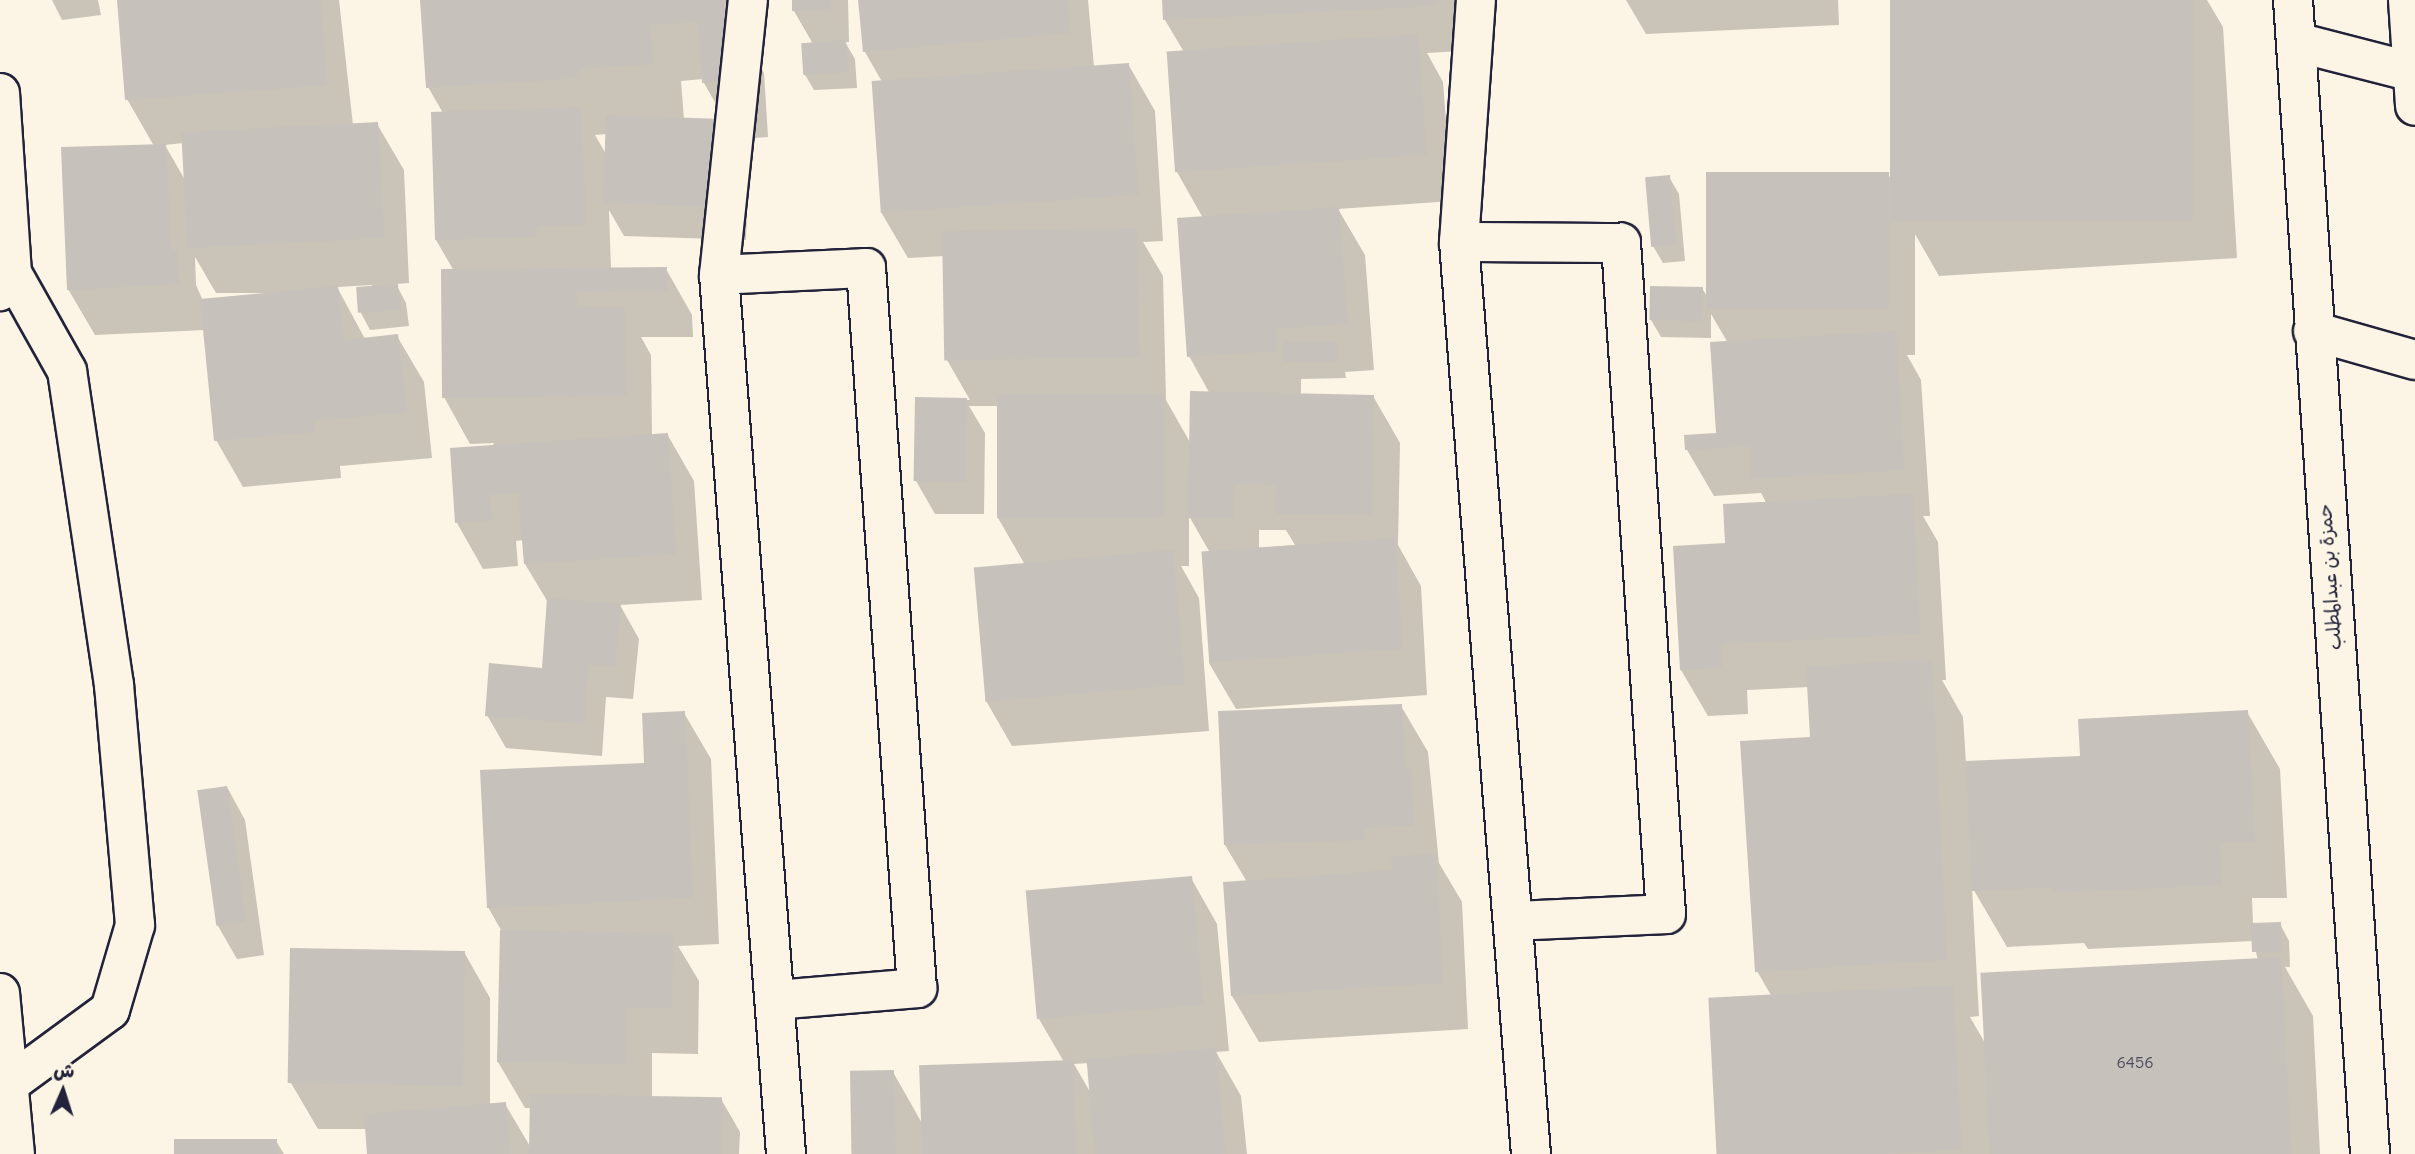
<!DOCTYPE html>
<meta charset="utf-8">
<style>
body{margin:0}
#map{position:relative;width:2415px;height:1154px;overflow:hidden;background:#fcf5e5;font-family:Delius,"Playpen Sans Arabic",sans-serif}
div>[style]{position:absolute}
[style*='--x']{left:calc(var(--x)*1px);top:calc(var(--y)*1px);width:calc(var(--w)*1px);rotate:calc(var(--a)*1deg)}
.shadow>*{inset:0;background:#0003}
.building>*{inset:0;background:#c6c1bb;transform-origin:0 0}
.roads{filter:drop-shadow(2px 0 #22223b) drop-shadow(-2px 0 #22223b) drop-shadow(0 2px #22223b) drop-shadow(0 -2px #22223b)}
.minor>*{height:38px;margin:-19px;padding:0 19px;transform-origin:19px;border-radius:19px;background:#fcf5e5}
span{translate:-50% -50%;white-space:nowrap;text-align:center;line-height:1.15;-webkit-text-stroke:5px #fcf5e5;paint-order:stroke}
.number-label{font-size:16px;color:#4b4a5b}
.number-label span{-webkit-text-stroke-width:0}
.street-label{font-size:19px;color:#22223b}
.north{position:absolute;left:28px;top:1056px;width:70px;height:70px;-webkit-text-stroke:5px #fcf5e5;paint-order:stroke;rotate:3deg;font-size:19px;font-weight:700;line-height:28px;text-align:center;color:#22223b}
.north::after{content:'';display:block;margin:auto;width:24px;height:32px;background:#22223b;clip-path:polygon(50% 0,100% 100%,50% 72%,0 100%)}
</style>
<div id="map">
<div class="shadow">
<i style="clip-path:polygon(52px 0,98px 0,101px 15px,62px 20px)"></i>
<i style="clip-path:polygon(evenodd,119px 0,339px 0,353px 125px,377px 124px,404px 170px,409px 283px,396px 284px,406px 303px,409px 326px,370px 330px,361px 313px,372px 285px,337px 287px,365px 339px,397px 336px,424px 382px,432px 458px,340px 466px,341px 478px,243px 487px,216px 440px,205px 330px,95px 335px,68px 289px,154px 146px,127px 99px,119px 0,183px 143px,185px 180px,165px 145px,183px 143px,119px 0,195px 257px,216px 293px,282px 293px,203px 301px,196px 285px,195px 257px)"></i>
<i style="clip-path:polygon(evenodd,422px 0,750px 0,754px 55px,764px 73px,768px 137px,741px 139px,749px 153px,746px 240px,624px 236px,609px 210px,611px 269px,666px 269px,692px 315px,693px 337px,641px 337px,651px 355px,652px 436px,667px 434px,694px 481px,702px 600px,620px 605px,639px 639px,633px 699px,606px 697px,602px 756px,506px 748px,487px 715px,544px 669px,549px 604px,525px 564px,524px 540px,516px 541px,518px 566px,483px 569px,457px 523px,494px 443px,470px 444px,444px 397px,454px 271px,436px 240px,443px 113px,428px 87px,422px 0,703px 79px,704px 83px,725px 120px,684px 119px,681px 81px,703px 79px,422px 0,607px 134px,606px 154px,595px 135px,607px 134px)"></i>
<i style="clip-path:polygon(793px 0,848px 0,849px 42px,845px 42px,855px 59px,857px 88px,814px 90px,804px 73px,813px 44px,794px 11px)"></i>
<i style="clip-path:polygon(evenodd,860px 0,1088px 0,1094px 67px,1128px 64px,1155px 111px,1163px 241px,1143px 242px,1163px 276px,1166px 400px,1191px 444px,1210px 394px,1189px 356px,1203px 218px,1177px 172px,1184px 52px,1165px 20px,1164px 0,1459px 0,1462px 51px,1427px 53px,1443px 82px,1452px 201px,1338px 209px,1365px 255px,1374px 370px,1345px 372px,1346px 378px,1301px 379px,1301px 395px,1373px 396px,1400px 443px,1398px 545px,1421px 586px,1427px 695px,1236px 709px,1209px 663px,1209px 551px,1189px 516px,1189px 566px,1181px 566px,1199px 598px,1209px 731px,1012px 746px,985px 699px,1024px 563px,998px 518px,999px 406px,969px 406px,985px 433px,984px 514px,935px 514px,916px 481px,917px 399px,970px 400px,947px 360px,944px 256px,908px 258px,881px 212px,881px 80px,865px 52px,860px 0,1259px 530px,1286px 530px,1295px 545px,1259px 548px,1259px 530px)"></i>
<i style="clip-path:polygon(1626px 0,1838px 0,1839px 25px,1646px 34px)"></i>
<i style="clip-path:polygon(evenodd,1891px 0,2207px 0,2223px 27px,2237px 258px,1939px 276px,1915px 234px,1915px 355px,1907px 355px,1921px 380px,1930px 516px,1923px 516px,1938px 542px,1946px 680px,1942px 680px,1963px 717px,1966px 763px,2082px 758px,2247px 712px,2280px 769px,2287px 898px,2252px 898px,2253px 924px,2280px 924px,2289px 941px,2290px 967px,2285px 967px,2313px 1016px,2320px 1154px,1720px 1154px,1710px 1001px,1772px 997px,1757px 971px,1812px 738px,1809px 687px,1747px 690px,1748px 714px,1708px 716px,1681px 670px,1675px 547px,1727px 545px,1767px 504px,1761px 493px,1714px 496px,1687px 450px,1718px 434px,1728px 343px,1711px 314px,1711px 338px,1661px 337px,1651px 320px,1702px 288px,1708px 298px,1888px 174px,1905px 203px,1891px 0,1972px 887px,2007px 947px,2084px 943px,2088px 949px,2253px 941px,2258px 960px,1985px 1043px,1970px 1017px,1979px 1016px,1972px 887px)"></i>
<i style="clip-path:polygon(1669px 177px,1679px 194px,1685px 261px,1663px 263px,1653px 246px)"></i>
<i style="clip-path:polygon(1401px 706px,1428px 752px,1439px 863px,1462px 902px,1468px 1029px,1259px 1042px,1232px 996px,1247px 882px,1225px 845px)"></i>
<i style="clip-path:polygon(684px 713px,711px 759px,719px 944px,678px 946px,699px 981px,698px 1054px,652px 1053px,652px 1098px,721px 1099px,740px 1132px,739px 1154px,369px 1154px,367px 1129px,318px 1129px,291px 1083px,464px 952px,490px 998px,490px 1105px,505px 1104px,531px 1148px,531px 1108px,525px 1108px,498px 1062px,501px 930px,488px 907px,646px 764px)"></i>
<i style="clip-path:polygon(227px 787px,245px 820px,264px 955px,237px 959px,218px 926px)"></i>
<i style="clip-path:polygon(evenodd,1191px 878px,1217px 924px,1229px 1051px,1216px 1052px,1241px 1096px,1247px 1154px,855px 1154px,893px 1072px,923px 1125px,1064px 1062px,1039px 1019px,1191px 878px,1089px 1063px,1093px 1097px,1074px 1064px,1089px 1063px)"></i>
<i style="clip-path:polygon(276px 1141px,284px 1154px,175px 1154px)"></i>
</div>
<div class="building">
<i style="clip-path:polygon(117px 0,321px 0,327px 85px,125px 100px)"></i>
<i style="clip-path:polygon(420px 0,722px 0,724px 15px,733px 14px,737px 80px,702px 83px,698px 22px,650px 25px,653px 64px,579px 69px,580px 78px,426px 88px)"></i>
<i style="left:792px;top:0;width:39px;height:11px"></i>
<i style="clip-path:polygon(858px 0,1067px 0,1070px 33px,863px 52px)"></i>
<i style="clip-path:polygon(1162px 0,1436px 0,1436px 6px,1163px 20px)"></i>
<i style="left:1890px;top:0;width:303px;height:221px"></i>
<i style="left:1418px;top:34px;width:121px;height:252px;rotate:86deg"></i>
<i style="left:846px;top:40px;width:32px;height:45px;rotate:86deg"></i>
<i style="left:1129px;top:63px;width:132px;height:258px;rotate:86deg"></i>
<i style="clip-path:polygon(581px 107px,586px 225px,537px 226px,537px 237px,435px 240px,431px 112px)"></i>
<i style="left:606px;top:115px;width:125px;height:88px;rotate:2deg"></i>
<i style="left:378px;top:122px;width:116px;height:197px;rotate:87deg"></i>
<i style="clip-path:polygon(166px 144px,171px 250px,177px 250px,179px 284px,67px 290px,61px 147px)"></i>
<i style="left:1706px;top:172px;width:183px;height:137px"></i>
<i style="left:1670px;top:175px;width:70px;height:25px;rotate:85deg"></i>
<i style="clip-path:polygon(1339px 207px,1348px 324px,1275px 329px,1276px 351px,1187px 357px,1177px 218px)"></i>
<i style="left:1137px;top:228px;width:129px;height:195px;rotate:89deg"></i>
<i style="clip-path:polygon(667px 267px,667px 291px,577px 292px,577px 307px,625px 307px,626px 396px,442px 398px,441px 269px)"></i>
<i style="left:398px;top:284px;width:26px;height:42px;rotate:86deg"></i>
<i style="clip-path:polygon(338px 286px,344px 340px,398px 334px,407px 412px,314px 421px,315px 432px,214px 441px,200px 299px)"></i>
<i style="left:1650px;top:286px;width:53px;height:34px;rotate:1deg"></i>
<i style="clip-path:polygon(1896px 331px,1904px 470px,1751px 479px,1750px 446px,1685px 450px,1684px 435px,1716px 433px,1710px 342px)"></i>
<i style="left:1337px;top:341px;width:21px;height:54px;rotate:90deg"></i>
<i style="clip-path:polygon(1190px 391px,1374px 395px,1372px 515px,1275px 514px,1276px 485px,1234px 484px,1233px 518px,1188px 518px)"></i>
<i style="left:997px;top:394px;width:167px;height:124px"></i>
<i style="left:915px;top:397px;width:52px;height:84px;rotate:1deg"></i>
<i style="clip-path:polygon(668px 433px,676px 554px,524px 564px,518px 493px,490px 495px,492px 520px,455px 523px,450px 448px)"></i>
<i style="clip-path:polygon(1913px 494px,1920px 634px,1721px 644px,1722px 668px,1680px 670px,1673px 546px,1725px 543px,1723px 504px)"></i>
<i style="left:1395px;top:538px;width:111px;height:194px;rotate:86deg"></i>
<i style="left:1173px;top:550px;width:135px;height:200px;rotate:85deg"></i>
<i style="clip-path:polygon(547px 598px,621px 604px,615px 667px,588px 664px,584px 724px,485px 716px,489px 663px,542px 668px)"></i>
<i style="clip-path:polygon(1932px 659px,1947px 960px,1755px 972px,1740px 741px,1810px 737px,1806px 667px)"></i>
<i style="clip-path:polygon(1402px 704px,1405px 769px,1411px 768px,1414px 826px,1364px 828px,1365px 840px,1224px 845px,1218px 711px)"></i>
<i style="clip-path:polygon(2248px 710px,2255px 842px,2220px 842px,2222px 885px,2054px 893px,2053px 887px,1972px 891px,1966px 761px,2080px 756px,2078px 719px)"></i>
<i style="clip-path:polygon(685px 711px,693px 898px,487px 908px,480px 770px,644px 763px,642px 713px)"></i>
<i style="left:227px;top:786px;width:137px;height:30px;rotate:82deg"></i>
<i style="clip-path:polygon(1436px 854px,1443px 983px,1231px 996px,1223px 882px,1392px 870px,1391px 857px)"></i>
<i style="left:1192px;top:876px;width:129px;height:167px;rotate:85deg"></i>
<i style="left:2281px;top:922px;width:29px;height:30px;rotate:88deg"></i>
<i style="clip-path:polygon(500px 930px,673px 933px,672px 1008px,626px 1008px,626px 1064px,497px 1062px)"></i>
<i style="left:290px;top:948px;width:175px;height:135px;rotate:1deg"></i>
<i style="left:2281px;top:957px;width:197px;height:301px;rotate:87deg"></i>
<i style="left:1953px;top:985px;width:165px;height:245px;rotate:87deg"></i>
<i style="left:1216px;top:1048px;width:106px;height:130px;rotate:85deg"></i>
<i style="left:1073px;top:1060px;width:94px;height:154px;rotate:88deg"></i>
<i style="left:894px;top:1070px;width:84px;height:44px;rotate:89deg"></i>
<i style="left:530px;top:1094px;width:192px;height:60px;rotate:1deg"></i>
<i style="clip-path:polygon(506px 1102px,510px 1154px,367px 1154px,364px 1114px)"></i>
<i style="left:174px;top:1139px;width:103px;height:15px"></i>
</div>
<div class="roads">
<div class="minor">
<i style="--x:2293;--y:0;--w:1157;--a:86.18"></i>
<i style="--x:2408;--y:0;--w:106;--a:86.2"></i>
<i style="--x:2296;--y:42;--w:121;--a:14.4"></i>
<i style="--x:0;--y:93;--w:180;--a:86.2"></i>
<i style="--x:12;--y:273;--w:22;--a:124"></i>
<i style="--x:1459;--y:242;--w:243;--a:-86"></i>
<i style="--x:719;--y:275;--w:277;--a:-84"></i>
<i style="--x:2313;--y:331;--w:106;--a:15.9"></i>
<i style="--x:1513;--y:921;--w:153;--a:-2.6"></i>
<i style="--x:1666;--y:914;--w:673;--a:-93.84"></i>
<i style="--x:1621;--y:243;--w:162;--a:-179.6"></i>
<i style="--x:1459;--y:242;--w:915;--a:85.49"></i>
<i style="--x:0;--y:993;--w:162;--a:84.7"></i>
<i style="--x:775;--y:1000;--w:143;--a:-4.8"></i>
<i style="--x:917;--y:988;--w:722;--a:-94.05"></i>
<i style="--x:866;--y:268;--w:147;--a:177.3"></i>
<i style="--x:719;--y:275;--w:882;--a:85.64"></i>
<i style="--x:9;--y:1084;--w:125;--a:-36.2"></i>
<i style="--x:110;--y:1010;--w:89;--a:-73.6"></i>
<i style="--x:135;--y:925;--w:241;--a:-95"></i>
<i style="--x:114;--y:685;--w:317;--a:-98.5"></i>
<i style="--x:67;--y:371;--w:112;--a:-119.3"></i>
</div>
</div>
<div class="number-label">
<span style="left:2135px;top:1062px">6456</span>
</div>
<div class="street-label">
<span style="left:2330px;top:577px;rotate:-94deg">حمزة بن عبدالمطلب</span>
</div>
<div class="north">ش</div>
</div>
